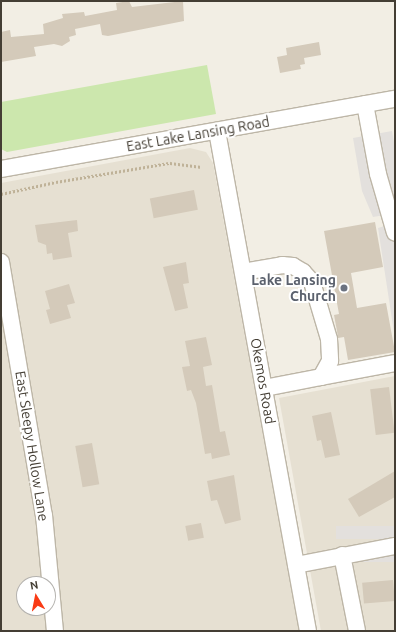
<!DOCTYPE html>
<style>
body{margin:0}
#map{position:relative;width:396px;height:632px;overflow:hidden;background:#f2eee4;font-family:Ubuntu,sans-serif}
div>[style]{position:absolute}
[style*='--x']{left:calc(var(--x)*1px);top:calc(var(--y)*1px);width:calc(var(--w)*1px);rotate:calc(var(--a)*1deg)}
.residential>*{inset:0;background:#e6e0d2}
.green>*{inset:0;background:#cce7ad}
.parking>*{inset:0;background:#e3e0dd;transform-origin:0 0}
.building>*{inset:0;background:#d4caba;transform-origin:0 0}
.path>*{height:2.5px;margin-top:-1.25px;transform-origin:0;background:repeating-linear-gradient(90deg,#bfb298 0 2px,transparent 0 4px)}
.roads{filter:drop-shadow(1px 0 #bdb6a7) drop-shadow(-1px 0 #bdb6a7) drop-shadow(0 1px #bdb6a7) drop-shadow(0 -1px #bdb6a7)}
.minor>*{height:16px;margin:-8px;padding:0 8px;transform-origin:8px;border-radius:8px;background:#fff}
.dots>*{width:11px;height:11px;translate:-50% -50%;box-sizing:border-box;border:2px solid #fff;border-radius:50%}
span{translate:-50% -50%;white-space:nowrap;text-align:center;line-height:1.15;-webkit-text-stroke:4px #fff;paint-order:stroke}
.street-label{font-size:14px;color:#443e34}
.worship-label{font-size:14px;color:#5b616d;font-weight:700}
.right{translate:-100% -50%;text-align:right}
.frame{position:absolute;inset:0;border:2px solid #443e34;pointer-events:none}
.north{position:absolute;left:16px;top:576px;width:40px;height:40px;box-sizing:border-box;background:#fff;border:1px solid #b4b2ae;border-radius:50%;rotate:350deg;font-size:11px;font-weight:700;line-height:16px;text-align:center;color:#443e34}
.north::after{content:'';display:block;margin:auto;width:14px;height:18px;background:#f93b15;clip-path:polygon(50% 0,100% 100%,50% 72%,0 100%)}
</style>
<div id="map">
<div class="residential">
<i style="clip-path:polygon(evenodd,190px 148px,206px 152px,213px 163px,299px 631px,1px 631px,1px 183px,190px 148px,24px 584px,48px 584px,48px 608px,24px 608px,24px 584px)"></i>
<i style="clip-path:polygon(395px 376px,395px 631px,321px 631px,279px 398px)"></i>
</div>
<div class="green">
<i style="clip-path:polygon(207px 65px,216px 114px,7px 152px,1px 149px,1px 102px)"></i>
</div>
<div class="parking">
<i style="clip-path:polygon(392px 131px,395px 147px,395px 339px,378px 228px,388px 225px,385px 215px,373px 217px,362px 191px,353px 138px)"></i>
<i style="left:395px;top:526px;width:13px;height:59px;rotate:90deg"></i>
<i style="left:395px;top:551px;width:11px;height:36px;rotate:90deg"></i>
</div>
<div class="building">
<i style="clip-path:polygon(129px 1px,132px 7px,183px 1px,184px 21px,108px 36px,102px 35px,100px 24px,75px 29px,76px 35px,69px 37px,70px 41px,62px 46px,54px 44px,34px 47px,36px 56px,1px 62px,1px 32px,10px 30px,11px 37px,44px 34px,43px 24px,63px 18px,62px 14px,84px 12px,85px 16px,117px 10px,116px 3px)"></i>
<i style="clip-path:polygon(319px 42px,321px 55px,304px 58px,305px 64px,300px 65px,301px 69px,280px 73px,277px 57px,287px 55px,286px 48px)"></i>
<i style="left:194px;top:190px;width:20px;height:45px;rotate:79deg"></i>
<i style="clip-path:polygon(77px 220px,78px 231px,68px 233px,72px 257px,53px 260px,52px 253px,47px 254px,46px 245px,38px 242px,35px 225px)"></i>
<i style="clip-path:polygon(375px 222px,383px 267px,351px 273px,357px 308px,386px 303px,395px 352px,348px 360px,344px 337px,338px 338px,337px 331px,334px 315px,339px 314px,324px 231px)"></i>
<i style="clip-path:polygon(186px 262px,189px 283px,183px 284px,188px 308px,175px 311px,163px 267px)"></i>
<i style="clip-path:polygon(69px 284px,75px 303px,67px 305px,71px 318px,50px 324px,46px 310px,50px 309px,45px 291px)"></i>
<i style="clip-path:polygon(206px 337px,212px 365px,203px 367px,206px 386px,212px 385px,220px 432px,225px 431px,230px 455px,212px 459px,211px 453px,205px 454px,196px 403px,191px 390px,187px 391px,182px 367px,190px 366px,185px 341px)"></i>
<i style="left:389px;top:387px;width:46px;height:19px;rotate:83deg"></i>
<i style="clip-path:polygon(331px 412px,340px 455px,325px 458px,321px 440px,317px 441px,312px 416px)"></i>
<i style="left:92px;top:443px;width:42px;height:17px;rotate:80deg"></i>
<i style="clip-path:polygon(395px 471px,395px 497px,359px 517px,348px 499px)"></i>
<i style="clip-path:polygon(234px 475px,241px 520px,225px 524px,217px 500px,211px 501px,207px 481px)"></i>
<i style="left:201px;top:523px;width:15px;height:16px;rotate:79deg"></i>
<i style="left:393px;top:580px;width:21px;height:31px;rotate:85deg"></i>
</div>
<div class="path">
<i style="--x:1;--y:194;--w:56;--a:-12.3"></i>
<i style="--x:56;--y:182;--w:116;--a:-9.5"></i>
<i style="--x:170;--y:163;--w:32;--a:7"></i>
</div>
<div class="roads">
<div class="minor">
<i style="--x:365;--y:104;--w:71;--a:79.5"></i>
<i style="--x:378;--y:174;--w:61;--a:73.9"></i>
<i style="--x:217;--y:131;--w:508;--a:79.69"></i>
<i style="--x:1;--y:169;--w:400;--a:-10.1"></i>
<i style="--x:1;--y:262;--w:257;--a:80.4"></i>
<i style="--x:44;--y:515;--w:117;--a:84.6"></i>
<i style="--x:243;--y:272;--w:40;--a:-10"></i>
<i style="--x:282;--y:265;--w:11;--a:5"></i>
<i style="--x:293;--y:266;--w:12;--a:31"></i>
<i style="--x:303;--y:272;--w:13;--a:48"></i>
<i style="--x:312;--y:282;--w:59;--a:73.4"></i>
<i style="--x:329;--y:339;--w:22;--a:87"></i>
<i style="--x:330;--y:361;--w:18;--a:119"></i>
<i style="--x:321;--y:377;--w:57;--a:168.9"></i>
<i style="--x:321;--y:377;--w:75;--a:-10.7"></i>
<i style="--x:342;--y:555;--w:77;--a:78.8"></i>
<i style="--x:296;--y:565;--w:101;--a:-10.9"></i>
</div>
</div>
<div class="dots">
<i style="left:344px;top:288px;background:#6b7280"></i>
</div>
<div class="street-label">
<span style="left:198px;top:134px;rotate:-10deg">East Lake Lansing Road</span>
<span style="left:263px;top:381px;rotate:80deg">Okemos Road</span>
<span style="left:32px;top:446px;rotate:81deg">East Sleepy Hollow Lane</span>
</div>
<div class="worship-label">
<span class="right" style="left:336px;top:288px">Lake Lansing<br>Church</span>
</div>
<div class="frame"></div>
<div class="north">N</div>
</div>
